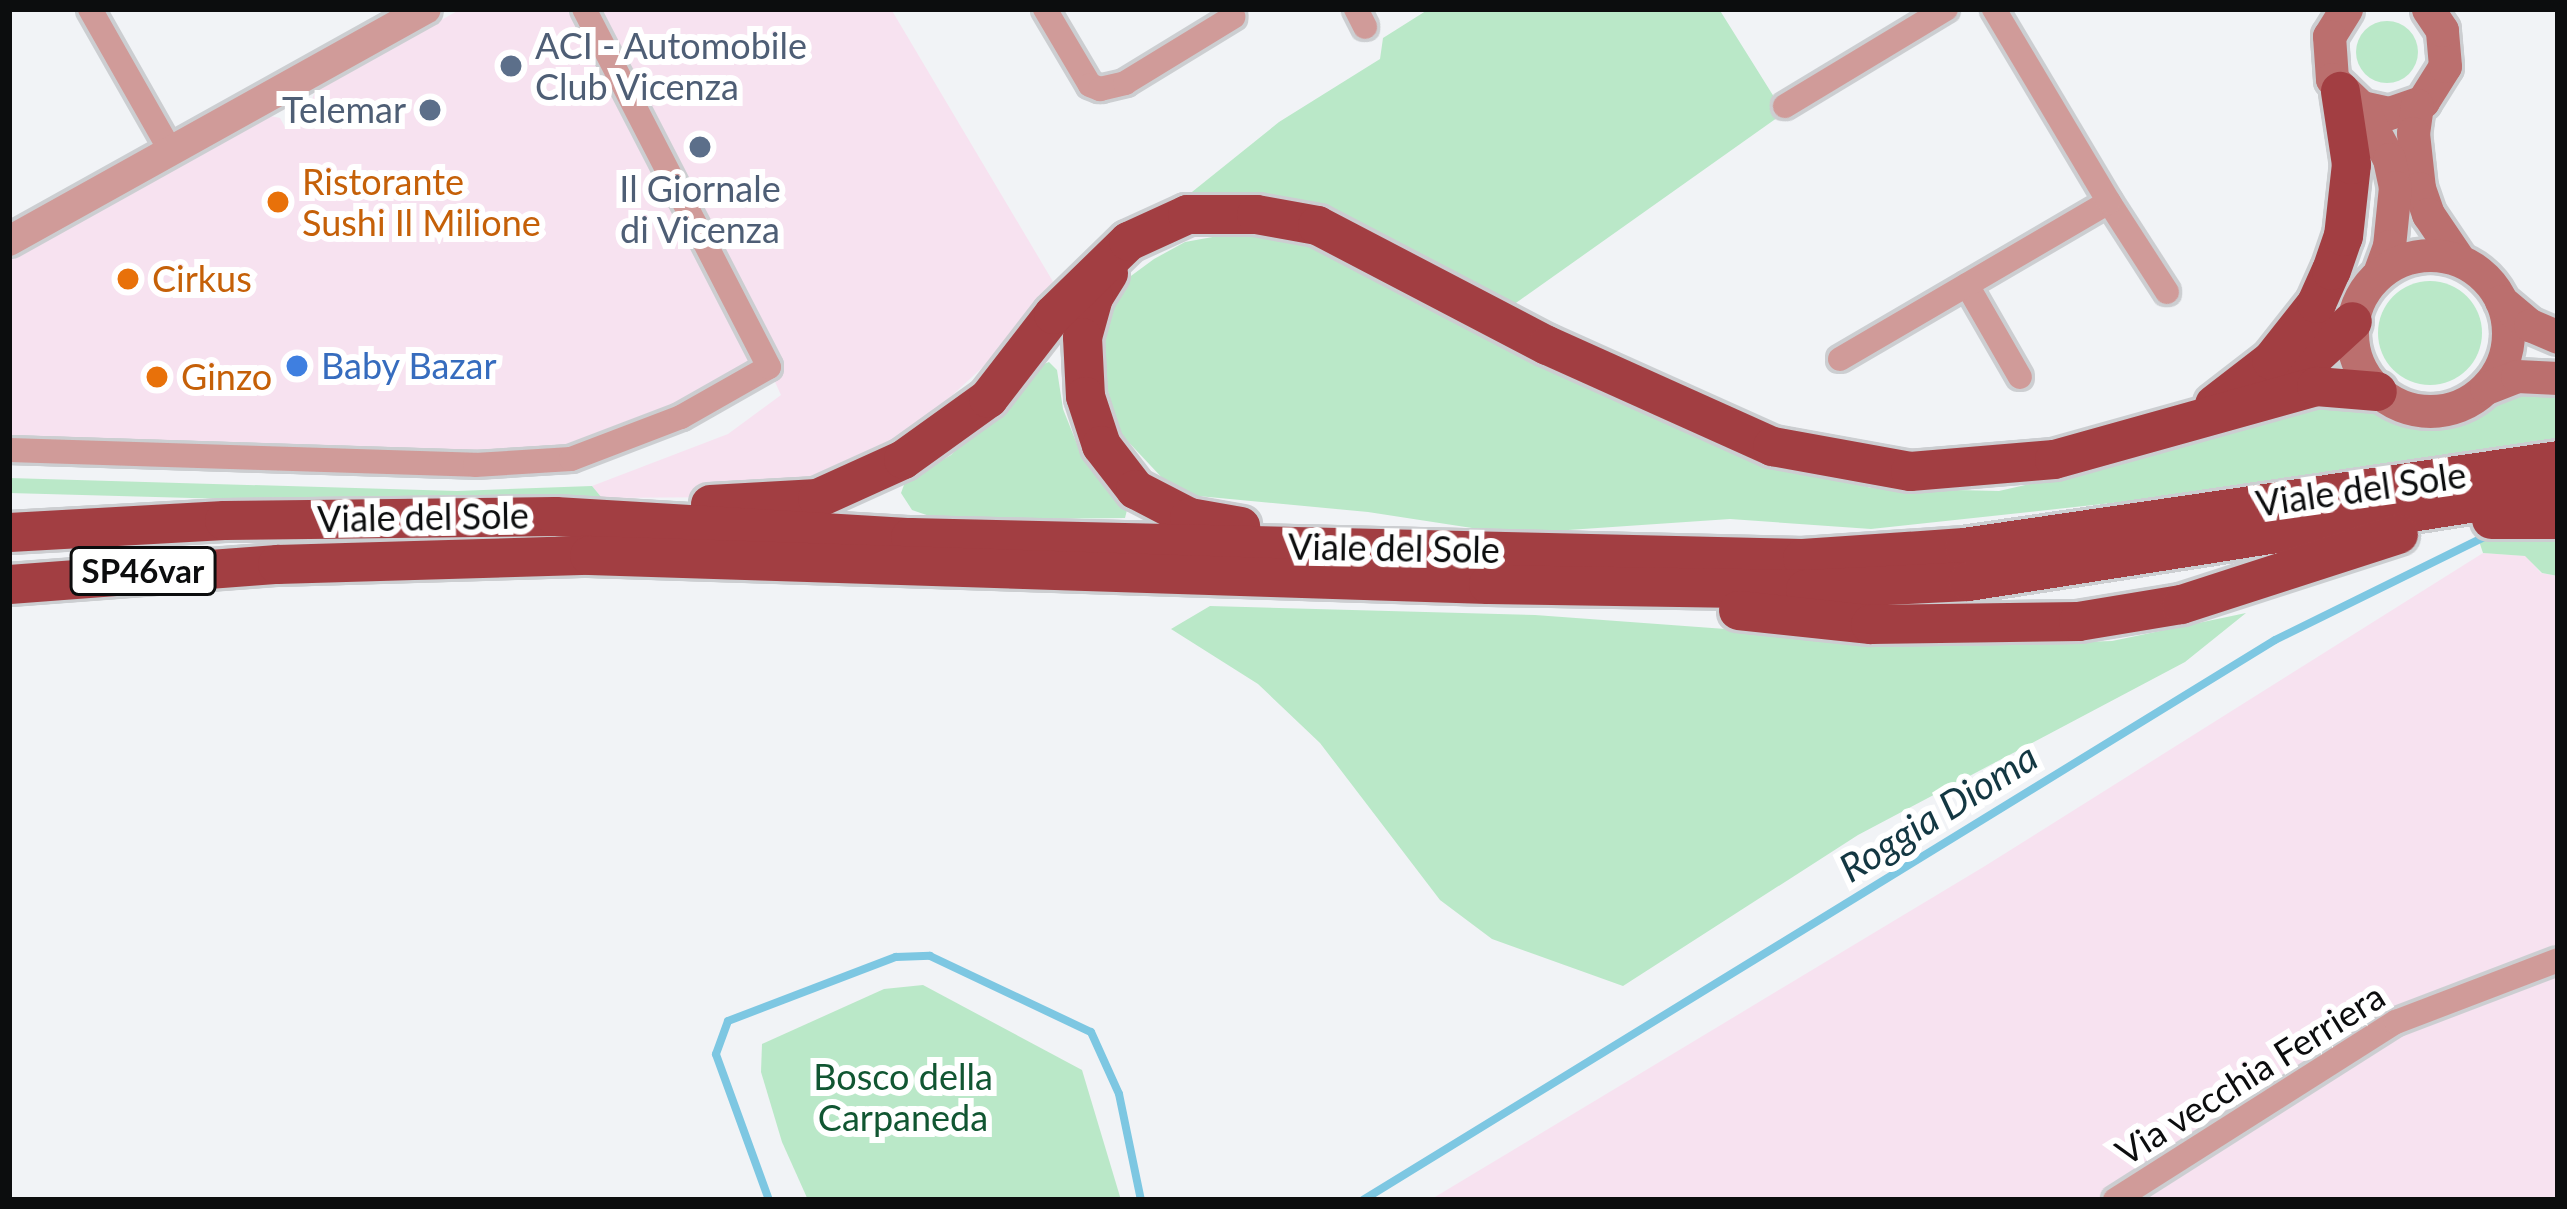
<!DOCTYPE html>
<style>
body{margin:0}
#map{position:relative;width:2567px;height:1209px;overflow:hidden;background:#f1f3f6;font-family:Lato,sans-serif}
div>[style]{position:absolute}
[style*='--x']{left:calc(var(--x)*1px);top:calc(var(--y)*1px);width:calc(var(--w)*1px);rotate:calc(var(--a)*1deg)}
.commercial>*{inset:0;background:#f7e2f0}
.green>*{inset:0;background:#bae8c8}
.round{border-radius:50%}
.stream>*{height:8px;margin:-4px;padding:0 4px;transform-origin:4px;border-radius:4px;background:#7dc7e2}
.roads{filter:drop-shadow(3px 0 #ccced1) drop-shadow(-3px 0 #ccced1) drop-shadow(0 3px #ccced1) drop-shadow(0 -3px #ccced1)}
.minor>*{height:24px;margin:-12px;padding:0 12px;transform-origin:12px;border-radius:12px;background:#d09b99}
.tertiary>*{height:30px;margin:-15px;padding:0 15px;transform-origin:15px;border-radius:15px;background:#d09b99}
.secondary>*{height:33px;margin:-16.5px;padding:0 16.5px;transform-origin:16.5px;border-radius:16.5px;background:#bb6f6e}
.secondary>.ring{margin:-16.5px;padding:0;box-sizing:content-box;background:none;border:33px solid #bb6f6e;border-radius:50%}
.trunk>*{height:39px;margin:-19.5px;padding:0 19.5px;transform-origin:19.5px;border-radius:19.5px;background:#a23e42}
.dots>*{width:33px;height:33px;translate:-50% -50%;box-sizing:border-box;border:6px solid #fff;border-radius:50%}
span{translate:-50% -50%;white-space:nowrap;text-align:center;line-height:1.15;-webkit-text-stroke:12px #fff;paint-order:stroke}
.shield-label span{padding:3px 9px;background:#fff;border:3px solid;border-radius:9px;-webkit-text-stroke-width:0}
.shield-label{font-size:33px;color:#0c0d0e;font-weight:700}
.service-label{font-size:36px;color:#4e5e75}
.left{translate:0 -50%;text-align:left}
.right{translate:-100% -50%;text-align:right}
.food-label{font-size:36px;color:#c56008}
.shop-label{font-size:36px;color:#366cbe}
.street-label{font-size:36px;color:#0c0d0e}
.park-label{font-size:36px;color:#115632}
.water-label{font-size:39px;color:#133742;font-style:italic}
.frame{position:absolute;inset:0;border:12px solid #0c0d0e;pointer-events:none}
</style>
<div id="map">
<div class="commercial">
<i style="clip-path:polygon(461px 9px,891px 9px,1055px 285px,998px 353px,920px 425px,830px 474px,731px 497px,602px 498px,592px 486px,728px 434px,781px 395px,770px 371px,591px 455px,9px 451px,9px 261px,270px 116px,280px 118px,286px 129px,320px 115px,312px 99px,316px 90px)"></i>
<i style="clip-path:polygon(2483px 553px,2526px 556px,2541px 573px,2558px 576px,2558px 1200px,1430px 1200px,1985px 866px)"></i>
</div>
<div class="green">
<i style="clip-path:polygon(1429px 9px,1719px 9px,1784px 113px,1513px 305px,1475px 287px,1177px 204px,1279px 122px,1380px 59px,1383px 38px)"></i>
<i class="round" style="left:2356px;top:21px;width:62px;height:62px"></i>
<i style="clip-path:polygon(1229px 234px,1271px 237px,1332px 253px,1449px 319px,1762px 457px,1871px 488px,1999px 491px,2113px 465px,2318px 395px,2370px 403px,2387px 419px,2422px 428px,2454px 425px,2504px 391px,2558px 391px,2558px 445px,2353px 477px,1871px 529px,1730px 519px,1511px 534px,1368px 512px,1198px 496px,1165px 481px,1120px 433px,1100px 364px,1104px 322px,1120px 284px,1154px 259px,1185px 242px)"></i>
<i class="round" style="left:2378px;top:281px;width:104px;height:104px"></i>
<i style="clip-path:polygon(1049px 362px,1057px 370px,1063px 409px,1081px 454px,1129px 502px,1125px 518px,941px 520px,912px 510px,901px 493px,905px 482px,951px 455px,1031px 369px)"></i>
<i style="clip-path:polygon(9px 478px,457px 491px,592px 486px,602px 498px,514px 507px,9px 493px)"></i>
<i style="clip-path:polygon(2478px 538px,2558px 542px,2558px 576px,2542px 573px,2525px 556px,2483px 553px)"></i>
<i style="clip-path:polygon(1210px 606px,1535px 615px,1955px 646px,2112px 641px,2246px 613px,2185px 662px,1858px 835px,1623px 986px,1492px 939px,1440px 900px,1320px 743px,1258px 684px,1171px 629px)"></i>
<i style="clip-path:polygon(923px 985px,1082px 1070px,1121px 1200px,808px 1200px,782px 1142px,761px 1072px,762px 1044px,884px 989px)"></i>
</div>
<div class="stream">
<i style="--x:769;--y:1200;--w:155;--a:-110"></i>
<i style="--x:716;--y:1054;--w:35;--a:-70"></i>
<i style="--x:728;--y:1021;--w:180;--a:-20.9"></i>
<i style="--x:896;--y:957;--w:34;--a:-2"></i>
<i style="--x:930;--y:956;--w:178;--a:25.3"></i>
<i style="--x:1091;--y:1032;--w:68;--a:65.7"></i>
<i style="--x:1119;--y:1094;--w:108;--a:78.3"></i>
<i style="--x:1363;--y:1200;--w:1070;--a:-31.55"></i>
<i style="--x:2275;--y:640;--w:242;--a:-26.2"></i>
</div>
<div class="roads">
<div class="minor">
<i style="--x:90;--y:9;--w:162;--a:60.4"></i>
<i style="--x:1045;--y:9;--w:88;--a:59.4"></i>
<i style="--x:1090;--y:85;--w:11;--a:22"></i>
<i style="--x:1100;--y:89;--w:26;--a:-13"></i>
<i style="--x:1125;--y:83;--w:127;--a:-31.4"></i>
<i style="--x:1356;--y:9;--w:20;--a:63"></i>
<i style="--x:1785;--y:106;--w:188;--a:-31.1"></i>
<i style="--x:2109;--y:202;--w:107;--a:57.2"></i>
<i style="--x:1967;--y:285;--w:106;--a:60.1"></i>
<i style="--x:1840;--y:359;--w:311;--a:-30.3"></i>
<i style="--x:2109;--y:202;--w:225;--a:-120.8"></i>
<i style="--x:9;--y:450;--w:466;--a:1.8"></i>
<i style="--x:475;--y:465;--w:96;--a:-3.6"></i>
<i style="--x:571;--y:459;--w:118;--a:-20.9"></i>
<i style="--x:681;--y:417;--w:101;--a:-29.6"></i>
<i style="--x:769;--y:367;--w:403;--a:-117.3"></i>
<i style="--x:2115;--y:1200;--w:333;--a:-32.4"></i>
<i style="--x:2396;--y:1022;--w:173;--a:-20.9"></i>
</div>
<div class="tertiary">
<i style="--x:9;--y:241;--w:477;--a:-29.1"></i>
</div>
<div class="secondary">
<i style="--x:2346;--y:9;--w:32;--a:122"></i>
<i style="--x:2329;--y:36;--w:43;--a:86"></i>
<i style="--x:2332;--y:79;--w:40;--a:44"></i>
<i style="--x:2361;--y:107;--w:29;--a:12"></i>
<i style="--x:2389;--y:113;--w:36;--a:-19"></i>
<i style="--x:2423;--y:101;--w:41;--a:-57.8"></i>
<i style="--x:2445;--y:66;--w:36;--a:-95"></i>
<i style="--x:2442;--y:30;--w:25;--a:-124"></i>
<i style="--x:2417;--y:105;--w:28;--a:98"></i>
<i style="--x:2413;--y:133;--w:55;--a:83.8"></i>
<i style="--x:2419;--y:188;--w:28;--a:71"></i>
<i style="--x:2428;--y:214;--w:55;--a:56"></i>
<i style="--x:2361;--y:107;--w:59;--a:61.7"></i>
<i style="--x:2389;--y:159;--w:29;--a:78"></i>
<i style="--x:2395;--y:187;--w:59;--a:95.8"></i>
<i style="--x:2389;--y:246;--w:29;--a:110"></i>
<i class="ring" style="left:2352px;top:255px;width:123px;height:123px"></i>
<i style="--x:2501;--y:301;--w:38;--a:40"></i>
<i style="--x:2530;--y:325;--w:30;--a:23"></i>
<i style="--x:2486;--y:388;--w:33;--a:-21"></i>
<i style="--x:2517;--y:376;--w:41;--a:2.8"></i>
</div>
<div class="trunk">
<i style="--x:1108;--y:273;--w:28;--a:122"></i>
<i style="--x:1093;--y:297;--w:41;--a:105.4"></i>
<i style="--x:1082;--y:337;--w:59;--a:87.1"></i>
<i style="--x:1085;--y:396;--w:52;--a:71.9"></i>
<i style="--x:1101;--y:445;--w:56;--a:52.3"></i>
<i style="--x:1135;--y:489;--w:61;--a:27.4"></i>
<i style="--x:1189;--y:517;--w:52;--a:10"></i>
<i style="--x:2264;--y:381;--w:46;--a:-23.2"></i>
<i style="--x:2306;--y:363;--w:62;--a:-42.4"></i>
<i style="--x:2214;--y:404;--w:72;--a:-37.7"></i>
<i style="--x:2271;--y:360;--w:73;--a:-51.7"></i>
<i style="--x:2316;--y:303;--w:36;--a:-66"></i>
<i style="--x:2331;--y:270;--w:36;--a:-71"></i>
<i style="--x:2343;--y:236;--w:72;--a:-83.7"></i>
<i style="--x:2351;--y:164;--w:74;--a:-98.6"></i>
<i style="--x:710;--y:504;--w:107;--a:-3.2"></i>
<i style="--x:817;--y:498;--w:94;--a:-24.4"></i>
<i style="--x:903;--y:459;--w:105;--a:-35.7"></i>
<i style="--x:988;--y:398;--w:106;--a:-52.3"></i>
<i style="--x:1053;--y:314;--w:105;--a:-44.2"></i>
<i style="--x:1128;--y:241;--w:65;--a:-24.6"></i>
<i style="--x:1187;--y:214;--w:69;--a:0"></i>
<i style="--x:1256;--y:214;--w:62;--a:10.2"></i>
<i style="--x:1317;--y:225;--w:259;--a:27.6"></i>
<i style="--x:1547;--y:345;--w:247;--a:24.2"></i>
<i style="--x:1772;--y:446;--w:140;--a:10.3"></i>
<i style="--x:1910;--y:471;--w:144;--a:-4.8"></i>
<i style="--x:2054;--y:459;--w:272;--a:-15.6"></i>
<i style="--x:2316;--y:386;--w:61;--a:4.7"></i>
<i style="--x:2491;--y:519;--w:67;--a:0"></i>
<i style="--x:9;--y:532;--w:215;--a:-3.2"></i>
<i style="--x:224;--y:520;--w:331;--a:-0.7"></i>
<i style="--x:555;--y:516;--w:356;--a:3.4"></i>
<i style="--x:910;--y:537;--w:892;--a:1.35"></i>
<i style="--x:1802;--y:558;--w:162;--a:-3.9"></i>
<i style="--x:1964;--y:547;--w:600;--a:-8.33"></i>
<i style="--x:9;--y:584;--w:269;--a:-4.3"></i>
<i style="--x:277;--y:564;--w:312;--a:-1.7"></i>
<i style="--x:589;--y:555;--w:899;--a:1.85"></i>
<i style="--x:1488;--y:584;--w:317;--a:0.9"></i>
<i style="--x:1805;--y:589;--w:163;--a:-2.8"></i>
<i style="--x:1968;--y:581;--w:597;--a:-8.86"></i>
<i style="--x:1738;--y:610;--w:133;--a:6.1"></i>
<i style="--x:1870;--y:624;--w:208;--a:-0.8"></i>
<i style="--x:2078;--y:621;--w:104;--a:-9.4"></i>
<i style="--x:2181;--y:604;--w:228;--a:-17.9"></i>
</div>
</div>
<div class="dots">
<i style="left:511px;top:66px;background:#5c6f8a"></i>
<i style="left:430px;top:110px;background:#5c6f8a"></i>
<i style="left:700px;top:147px;background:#5c6f8a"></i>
<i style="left:278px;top:202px;background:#e8710a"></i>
<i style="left:128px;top:279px;background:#e8710a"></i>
<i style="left:297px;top:366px;background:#3f7fe0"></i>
<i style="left:157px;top:377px;background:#e8710a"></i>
</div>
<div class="shield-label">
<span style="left:143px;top:571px">SP46var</span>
</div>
<div class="service-label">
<span class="left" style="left:535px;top:66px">ACI - Automobile<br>Club Vicenza</span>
<span class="right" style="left:406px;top:110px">Telemar</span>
<span style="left:700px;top:209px">Il Giornale<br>di Vicenza</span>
</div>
<div class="food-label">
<span class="left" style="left:302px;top:202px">Ristorante<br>Sushi Il Milione</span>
<span class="left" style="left:152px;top:279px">Cirkus</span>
<span class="left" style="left:181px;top:377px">Ginzo</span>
</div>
<div class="shop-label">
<span class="left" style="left:321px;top:366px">Baby Bazar</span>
</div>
<div class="street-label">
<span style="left:2361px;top:489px;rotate:-8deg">Viale del Sole</span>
<span style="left:423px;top:517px;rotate:-1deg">Viale del Sole</span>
<span style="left:1394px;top:548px;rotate:1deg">Viale del Sole</span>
<span style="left:2250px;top:1074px;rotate:-32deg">Via vecchia Ferriera</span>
</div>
<div class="park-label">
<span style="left:903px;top:1097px">Bosco della<br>Carpaneda</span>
</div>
<div class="water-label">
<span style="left:1938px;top:812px;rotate:-32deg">Roggia Dioma</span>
</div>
<div class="frame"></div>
</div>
